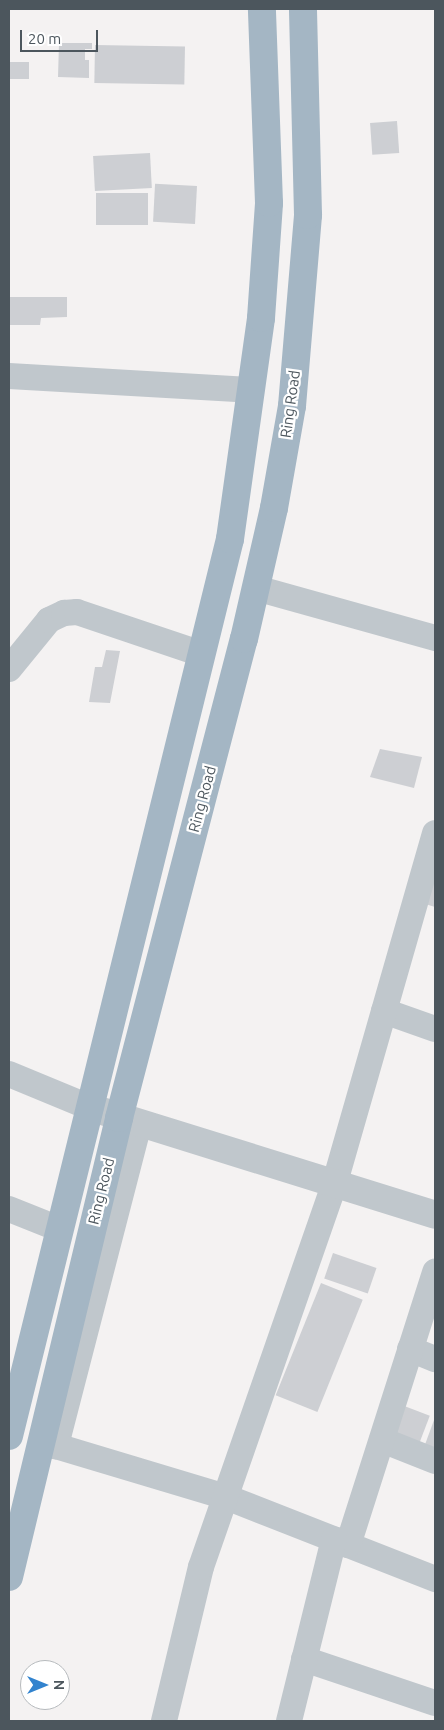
<!DOCTYPE html>
<style>
body{margin:0}
#map{position:relative;width:444px;height:1730px;overflow:hidden;background:#f4f2f2;font-family:Ubuntu,sans-serif}
div>[style]{position:absolute}
[style*='--x']{left:calc(var(--x)*1px);top:calc(var(--y)*1px);width:calc(var(--w)*1px);rotate:calc(var(--a)*1deg)}
.building>*{inset:0;background:#cdcfd3;transform-origin:0 0}
.minor>*{height:26px;margin:-13px;padding:0 13px;transform-origin:13px;border-radius:13px;background:#c0c7cc}
.tertiary>*{height:28px;margin:-14px;padding:0 14px;transform-origin:14px;border-radius:14px;background:#c0c7cc}
.trunk>*{height:28px;margin:-14px;padding:0 14px;transform-origin:14px;border-radius:14px;background:#a4b6c4}
span{translate:-50% -50%;white-space:nowrap;text-align:center;line-height:1.15;-webkit-text-stroke:4.5px #fff;paint-order:stroke}
.street-label{font-size:15px;color:#4c565d}
.frame{position:absolute;inset:0;border:10px solid #4c565d;pointer-events:none}
.north{position:absolute;left:20px;top:1660px;width:50px;height:50px;box-sizing:border-box;background:#fff;border:1px solid #b7bbbe;border-radius:50%;rotate:90deg;font-size:14px;font-weight:700;line-height:20px;text-align:center;color:#4c565d}
.north::after{content:'';display:block;margin:auto;width:18px;height:22px;background:#3283ce;clip-path:polygon(50% 0,100% 100%,50% 72%,0 100%)}
.scale{position:absolute;left:20px;top:30px;width:78px;height:22px;box-sizing:border-box;border:2px solid #4c565d;border-top:0;padding-left:6px;font-size:15px;line-height:18px;white-space:nowrap;color:#4c565d;-webkit-text-stroke:4px #fff;paint-order:stroke}
</style>
<div id="map">
<div class="building">
<i style="clip-path:polygon(59px 43px,92px 43px,92px 49px,85px 49px,85px 60px,89px 60px,89px 78px,58px 77px)"></i>
<i style="left:95px;top:45px;width:90px;height:38px;rotate:1deg"></i>
<i style="left:9px;top:62px;width:20px;height:17px"></i>
<i style="left:397px;top:121px;width:32px;height:27px;rotate:86deg"></i>
<i style="left:150px;top:153px;width:35px;height:57px;rotate:87deg"></i>
<i style="left:197px;top:186px;width:38px;height:42px;rotate:93deg"></i>
<i style="left:148px;top:193px;width:32px;height:52px;rotate:90deg"></i>
<i style="clip-path:polygon(9px 297px,67px 297px,67px 317px,41px 318px,40px 325px,9px 325px)"></i>
<i style="clip-path:polygon(106px 650px,120px 651px,110px 703px,89px 702px,95px 667px,102px 667px)"></i>
<i style="clip-path:polygon(380px 749px,422px 757px,414px 788px,370px 777px)"></i>
<i style="clip-path:polygon(435px 861px,435px 907px,422px 903px)"></i>
<i style="left:333px;top:1253px;width:46px;height:27px;rotate:19deg"></i>
<i style="left:321px;top:1283px;width:45px;height:121px;rotate:22deg"></i>
<i style="left:399px;top:1404px;width:33px;height:36px;rotate:21deg"></i>
<i style="clip-path:polygon(434px 1420px,435px 1421px,435px 1453px,423px 1450px)"></i>
</div>
<div class="minor">
<i style="--x:9;--y:376;--w:241;--a:3.3"></i>
<i style="--x:256;--y:588;--w:186;--a:15.6"></i>
<i style="--x:9;--y:669;--w:63;--a:-50.8"></i>
<i style="--x:49;--y:620;--w:17;--a:-25"></i>
<i style="--x:64;--y:613;--w:13;--a:-4"></i>
<i style="--x:77;--y:612;--w:132;--a:18.6"></i>
<i style="--x:384;--y:1011;--w:54;--a:19.4"></i>
<i style="--x:9;--y:1074;--w:87;--a:22.4"></i>
<i style="--x:139;--y:1124;--w:333;--a:104.5"></i>
<i style="--x:56;--y:1446;--w:177;--a:16.7"></i>
<i style="--x:226;--y:1497;--w:225;--a:21.4"></i>
<i style="--x:9;--y:1209;--w:54;--a:21.8"></i>
<i style="--x:410;--y:1349;--w:27;--a:22"></i>
<i style="--x:382;--y:1440;--w:57;--a:21.6"></i>
<i style="--x:348;--y:1545;--w:287;--a:-72.3"></i>
<i style="--x:304;--y:1659;--w:138;--a:18.6"></i>
<i style="--x:164;--y:1721;--w:158;--a:-76.5"></i>
<i style="--x:201;--y:1567;--w:408;--a:-70.8"></i>
<i style="--x:335;--y:1182;--w:363;--a:-74"></i>
<i style="--x:289;--y:1721;--w:187;--a:-76.1"></i>
</div>
<div class="tertiary">
<i style="--x:89;--y:1107;--w:362;--a:17.3"></i>
</div>
<div class="trunk">
<i style="--x:9;--y:1436;--w:924;--a:-76.16"></i>
<i style="--x:230;--y:539;--w:223;--a:-82"></i>
<i style="--x:261;--y:318;--w:115;--a:-86"></i>
<i style="--x:269;--y:203;--w:194;--a:-92.1"></i>
<i style="--x:9;--y:1577;--w:472;--a:-76.5"></i>
<i style="--x:119;--y:1118;--w:495;--a:-75.4"></i>
<i style="--x:244;--y:639;--w:134;--a:-77.1"></i>
<i style="--x:274;--y:508;--w:104;--a:-80"></i>
<i style="--x:292;--y:406;--w:192;--a:-85.2"></i>
<i style="--x:308;--y:215;--w:206;--a:-91.4"></i>
</div>
<div class="street-label">
<span style="left:290px;top:404px;rotate:-82deg">Ring Road</span>
<span style="left:202px;top:799px;rotate:-75deg">Ring Road</span>
<span style="left:101px;top:1191px;rotate:-76deg">Ring Road</span>
</div>
<div class="frame"></div>
<div class="north">N</div>
<div class="scale">20 m</div>
</div>
